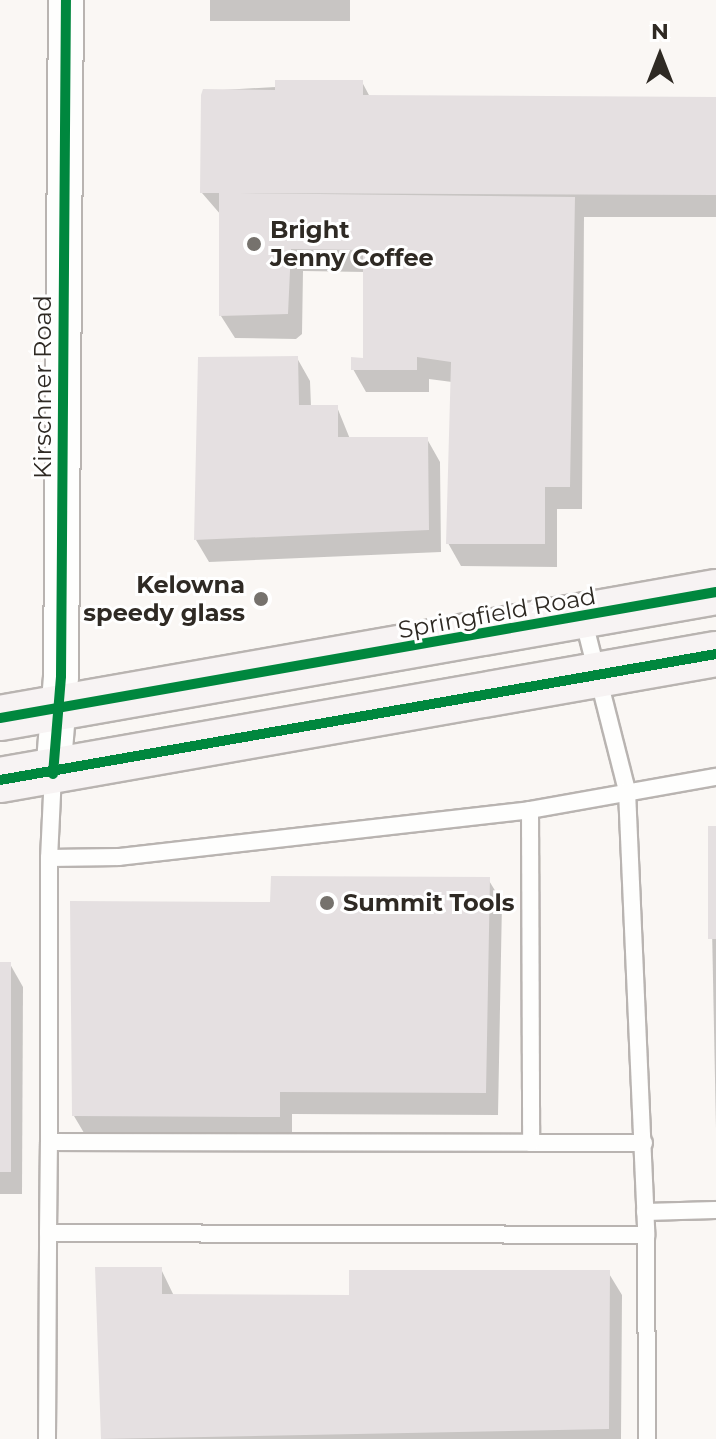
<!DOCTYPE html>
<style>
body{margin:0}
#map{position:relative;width:716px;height:1439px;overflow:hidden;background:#faf7f4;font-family:Montserrat,sans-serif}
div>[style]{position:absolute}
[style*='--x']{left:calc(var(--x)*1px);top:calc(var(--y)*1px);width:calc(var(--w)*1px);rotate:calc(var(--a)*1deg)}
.shadow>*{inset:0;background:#0003;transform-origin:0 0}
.building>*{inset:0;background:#e5e0e1;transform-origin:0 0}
.roads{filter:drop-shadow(2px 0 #b9b4b1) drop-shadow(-2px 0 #b9b4b1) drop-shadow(0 2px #b9b4b1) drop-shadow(0 -2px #b9b4b1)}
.service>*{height:16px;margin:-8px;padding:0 8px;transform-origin:8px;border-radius:8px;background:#fefefd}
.minor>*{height:34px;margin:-17px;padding:0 17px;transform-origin:17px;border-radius:17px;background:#fefefd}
.secondary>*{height:44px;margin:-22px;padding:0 22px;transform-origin:22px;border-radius:22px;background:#f7f3f3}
.cycleway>*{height:10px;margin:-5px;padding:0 5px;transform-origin:5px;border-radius:5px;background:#00873e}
.dots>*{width:22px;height:22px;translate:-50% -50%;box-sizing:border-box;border:4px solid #fff;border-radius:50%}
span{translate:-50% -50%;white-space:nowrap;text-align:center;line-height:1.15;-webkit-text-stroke:6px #fff;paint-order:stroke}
.poi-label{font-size:24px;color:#2f2a24;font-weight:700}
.left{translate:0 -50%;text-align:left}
.right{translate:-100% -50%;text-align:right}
.street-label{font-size:24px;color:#2f2a24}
.north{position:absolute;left:620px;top:16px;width:80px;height:80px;-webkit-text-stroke:6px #fff;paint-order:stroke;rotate:0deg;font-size:22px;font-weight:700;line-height:32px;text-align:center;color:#2f2a24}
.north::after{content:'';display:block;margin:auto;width:28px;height:36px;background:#2f2a24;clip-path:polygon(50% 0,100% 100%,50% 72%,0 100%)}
</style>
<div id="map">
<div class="shadow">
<i style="left:210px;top:0;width:140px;height:21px"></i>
<i style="clip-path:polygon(362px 82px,370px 97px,716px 99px,716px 217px,584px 217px,582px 509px,557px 509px,557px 567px,461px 566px,448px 543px,452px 382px,429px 379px,429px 392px,366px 392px,353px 369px,365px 360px,365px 272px,303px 271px,302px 334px,296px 339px,235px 338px,221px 316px,221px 215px,202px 193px,205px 91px)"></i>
<i style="clip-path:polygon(297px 358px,310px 381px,311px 407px,337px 407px,350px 439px,427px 439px,440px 462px,441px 552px,209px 562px,196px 540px)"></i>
<i style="clip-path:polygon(710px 828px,716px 828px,716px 1129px)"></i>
<i style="clip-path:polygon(488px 879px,502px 902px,498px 1115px,292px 1114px,292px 1140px,87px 1138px,74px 1116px,272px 904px)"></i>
<i style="clip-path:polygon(0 964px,10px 964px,23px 987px,22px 1194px,0 1194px)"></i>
<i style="clip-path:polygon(161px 1269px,174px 1296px,351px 1297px,608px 1272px,622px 1295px,621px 1439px,103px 1439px,104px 1312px)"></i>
</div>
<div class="building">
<i style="clip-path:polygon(275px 80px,363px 80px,363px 95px,716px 97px,716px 195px,239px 193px,575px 197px,570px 487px,545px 487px,545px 544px,446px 544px,451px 362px,417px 357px,417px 370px,351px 370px,351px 357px,363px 358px,363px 250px,291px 249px,288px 314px,219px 316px,219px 193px,200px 193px,201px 95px,203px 89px,275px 90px)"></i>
<i style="clip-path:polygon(298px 356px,299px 405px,338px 405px,338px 437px,428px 437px,429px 530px,194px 540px,198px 357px)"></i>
<i style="left:708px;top:826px;width:8px;height:113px"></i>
<i style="clip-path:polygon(271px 876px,490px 877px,486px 1093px,280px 1092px,280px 1117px,72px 1116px,70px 901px,270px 902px)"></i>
<i style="left:0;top:962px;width:11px;height:210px"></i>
<i style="clip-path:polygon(95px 1267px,162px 1267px,162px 1294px,349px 1295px,349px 1270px,610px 1270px,609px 1429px,101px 1439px)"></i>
</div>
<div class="roads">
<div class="service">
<i style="--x:583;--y:618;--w:179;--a:75.7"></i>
<i style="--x:627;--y:791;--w:444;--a:87.5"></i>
<i style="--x:53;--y:774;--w:84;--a:92.7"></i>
<i style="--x:49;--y:858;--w:70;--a:-0.8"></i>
<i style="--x:119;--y:857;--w:414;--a:-6.5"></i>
<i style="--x:530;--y:810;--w:189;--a:-10.1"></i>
<i style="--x:530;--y:810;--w:333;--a:89.8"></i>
<i style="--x:531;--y:1143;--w:113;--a:0"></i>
<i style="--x:49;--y:858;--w:284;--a:90"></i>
<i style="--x:49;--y:1142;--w:482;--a:0.1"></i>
<i style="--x:645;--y:1212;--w:71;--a:-1.6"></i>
<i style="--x:48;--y:1233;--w:91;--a:-89.4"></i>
<i style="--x:47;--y:1439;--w:206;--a:-89.7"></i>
<i style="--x:48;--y:1233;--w:598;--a:0.19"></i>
<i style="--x:646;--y:1235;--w:204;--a:89.7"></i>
</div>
<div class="minor">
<i style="--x:53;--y:774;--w:98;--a:-85.3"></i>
<i style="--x:61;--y:676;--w:676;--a:-89.58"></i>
</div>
<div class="secondary">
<i style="--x:0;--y:718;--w:727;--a:-9.98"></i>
<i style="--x:0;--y:780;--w:727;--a:-9.98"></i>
</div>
</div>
<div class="cycleway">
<i style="--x:0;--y:718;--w:727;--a:-9.98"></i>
<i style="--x:53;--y:774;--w:98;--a:-85.3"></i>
<i style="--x:61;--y:676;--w:676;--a:-89.58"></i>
<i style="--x:0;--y:780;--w:727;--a:-9.98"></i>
</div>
<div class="dots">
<i style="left:254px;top:244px;background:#76726d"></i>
<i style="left:261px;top:599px;background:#76726d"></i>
<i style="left:327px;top:903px;background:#76726d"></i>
</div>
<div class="poi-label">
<span class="left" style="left:270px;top:244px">Bright<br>Jenny Coffee</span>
<span class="right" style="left:245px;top:599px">Kelowna<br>speedy glass</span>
<span class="left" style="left:343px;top:903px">Summit Tools</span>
</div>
<div class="street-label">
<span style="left:43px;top:387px;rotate:-90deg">Kirschner Road</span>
<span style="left:497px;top:613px;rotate:-10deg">Springfield Road</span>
</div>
<div class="north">N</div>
</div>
